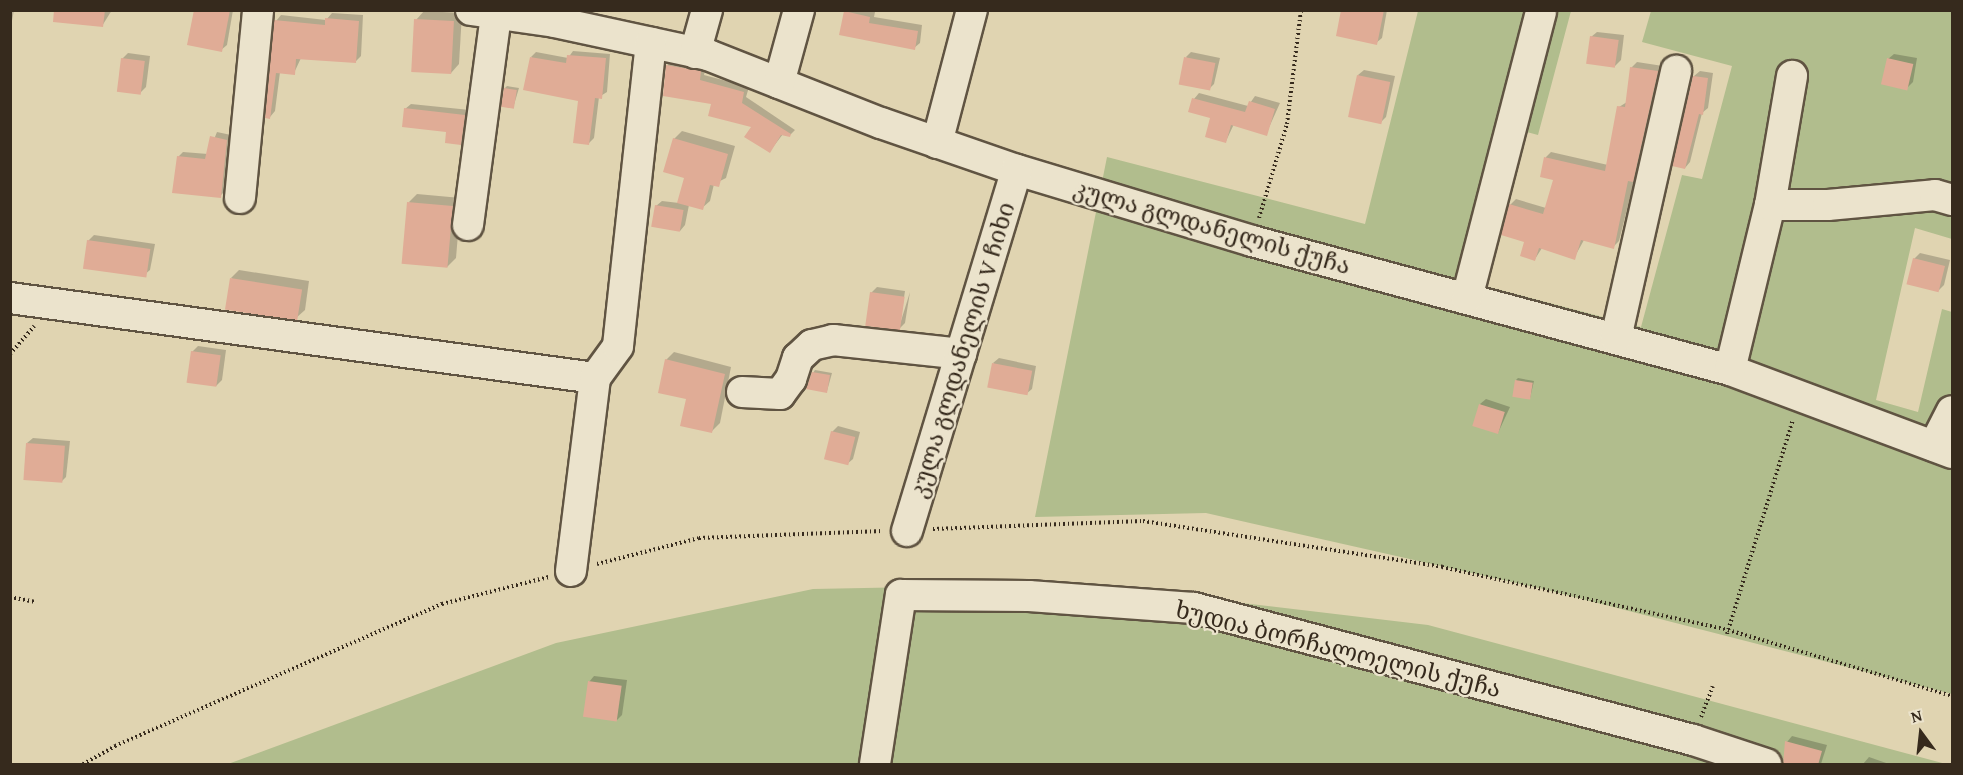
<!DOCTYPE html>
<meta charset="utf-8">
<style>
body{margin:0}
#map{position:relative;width:1963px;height:775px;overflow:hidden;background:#e0d4b1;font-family:"Gentium Book Plus","Noto Serif Georgian",serif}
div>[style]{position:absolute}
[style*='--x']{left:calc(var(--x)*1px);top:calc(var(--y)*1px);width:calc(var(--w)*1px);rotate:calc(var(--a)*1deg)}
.green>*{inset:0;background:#b1bd8d}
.shadow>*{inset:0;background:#0003}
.building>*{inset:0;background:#e0ac96;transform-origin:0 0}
.path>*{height:4px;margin-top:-2px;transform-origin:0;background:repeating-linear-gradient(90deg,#362a1d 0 1.5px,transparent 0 4.5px)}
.roads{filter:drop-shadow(2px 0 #605442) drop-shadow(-2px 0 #605442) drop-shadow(0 2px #605442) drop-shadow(0 -2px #605442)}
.minor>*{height:30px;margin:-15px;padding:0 15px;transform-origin:15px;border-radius:15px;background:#ebe3cc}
span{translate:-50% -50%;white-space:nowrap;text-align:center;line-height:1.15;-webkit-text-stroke:4.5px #ebe3cc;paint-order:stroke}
.street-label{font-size:24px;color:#362a1d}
.frame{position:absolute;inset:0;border:12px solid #362a1d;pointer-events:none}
.north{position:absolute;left:1891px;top:703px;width:60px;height:60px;-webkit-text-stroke:4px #ebe3cc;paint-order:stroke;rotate:345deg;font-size:16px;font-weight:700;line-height:24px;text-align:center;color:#362a1d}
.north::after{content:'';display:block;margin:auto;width:21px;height:27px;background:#362a1d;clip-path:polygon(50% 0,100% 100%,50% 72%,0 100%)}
</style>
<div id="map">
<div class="green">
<i style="clip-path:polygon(1418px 11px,1571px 11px,1538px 135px,1519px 130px,1478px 284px,1641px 327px,1682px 175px,1702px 179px,1732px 66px,1642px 42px,1651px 11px,1952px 11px,1952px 239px,1915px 228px,1876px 400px,1918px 412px,1942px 309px,1952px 312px,1952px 694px,1543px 589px,1206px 513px,1035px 517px,1107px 157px,1365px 224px)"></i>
<i style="clip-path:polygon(1023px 585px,1199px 598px,1428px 625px,1946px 764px,228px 764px,556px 643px,813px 589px)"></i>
</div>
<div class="shadow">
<i style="clip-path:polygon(10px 10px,14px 10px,10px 31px)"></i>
<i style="clip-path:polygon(58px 10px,112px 10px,102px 26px)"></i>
<i style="clip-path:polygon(195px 10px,233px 10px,227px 45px,221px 50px)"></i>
<i style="clip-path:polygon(870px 10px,875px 12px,874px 17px,922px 25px,920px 43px,914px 48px,845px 12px)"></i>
<i style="clip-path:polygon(1343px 10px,1387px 10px,1382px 38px,1376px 43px)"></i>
<i style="clip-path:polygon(424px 11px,462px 13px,459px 64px,451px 73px,416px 20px)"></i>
<i style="clip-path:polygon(332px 13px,363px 15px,361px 56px,355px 62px,301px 58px,294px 73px,280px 72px,275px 111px,270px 117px,276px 21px,281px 15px,326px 20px)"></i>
<i style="clip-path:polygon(1597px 32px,1624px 35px,1621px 60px,1615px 66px,1591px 37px)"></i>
<i style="clip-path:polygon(573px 51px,610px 54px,607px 92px,599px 97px,594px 138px,589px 143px,580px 99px,531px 57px,536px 52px,568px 58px)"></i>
<i style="clip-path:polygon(1191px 52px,1220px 58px,1214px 84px,1209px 89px,1186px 57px)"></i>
<i style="clip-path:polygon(128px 53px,150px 56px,146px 87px,140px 93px,122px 59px)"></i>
<i style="clip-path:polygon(1894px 54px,1917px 58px,1913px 82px,1907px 88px,1888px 59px)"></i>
<i style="clip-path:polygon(673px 60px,706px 66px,704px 75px,749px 87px,746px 97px,795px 130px,789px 136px,783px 134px,770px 151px,753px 126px,713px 103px,667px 65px)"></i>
<i style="clip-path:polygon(1637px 62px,1663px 66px,1619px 241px,1613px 247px,1584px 240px,1574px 258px,1542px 248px,1535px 259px,1510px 205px,1516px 199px,1546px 208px,1554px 179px,1541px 176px,1546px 157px,1551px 152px,1608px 165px,1619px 107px,1627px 102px,1631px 68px)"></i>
<i style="clip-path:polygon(1364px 70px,1395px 76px,1386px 117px,1380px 123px,1358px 75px)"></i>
<i style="clip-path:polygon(1700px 71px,1713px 73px,1708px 108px,1702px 113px,1690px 162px,1685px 168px,1694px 76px)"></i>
<i style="clip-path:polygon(507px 86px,519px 88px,513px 108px,505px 88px)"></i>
<i style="clip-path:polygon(1199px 93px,1248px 106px,1255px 96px,1280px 103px,1266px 134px,1234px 124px,1226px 141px,1212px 117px,1194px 99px)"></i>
<i style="clip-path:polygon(411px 104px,470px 110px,466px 138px,461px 143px,448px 131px,405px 109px)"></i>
<i style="clip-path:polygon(682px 131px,735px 146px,726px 178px,714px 184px,710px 201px,702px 208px,689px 205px,685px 225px,680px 231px,656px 206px,662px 201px,679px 203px,686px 177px,674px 139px)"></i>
<i style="clip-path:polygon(217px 132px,231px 135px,225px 191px,220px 196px,178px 157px,183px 152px,208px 154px)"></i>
<i style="clip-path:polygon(417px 194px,461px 198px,456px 258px,447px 267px,409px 202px)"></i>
<i style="clip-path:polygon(94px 235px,155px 244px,150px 270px,144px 275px,88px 241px)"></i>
<i style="clip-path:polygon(1920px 253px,1950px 260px,1944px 285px,1939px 290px,1914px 259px)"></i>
<i style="clip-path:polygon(239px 270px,309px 281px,305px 310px,296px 318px,231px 278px)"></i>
<i style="clip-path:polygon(877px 287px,905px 291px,900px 324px,910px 292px,905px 323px,900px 328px,871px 293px)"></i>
<i style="clip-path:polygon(198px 346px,226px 350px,222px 380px,216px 386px,192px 352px)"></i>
<i style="clip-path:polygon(674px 352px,731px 367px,720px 423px,712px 431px,666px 360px)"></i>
<i style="clip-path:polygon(999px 358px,1036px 366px,1032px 389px,1026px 394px,993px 363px)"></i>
<i style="clip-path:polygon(815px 370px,832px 373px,827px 391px,813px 373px)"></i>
<i style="clip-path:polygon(1518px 378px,1534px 381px,1530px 398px,1516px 380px)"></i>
<i style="clip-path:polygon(1486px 399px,1510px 407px,1498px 433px,1480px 404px)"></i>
<i style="clip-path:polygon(838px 426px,860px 432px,853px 459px,847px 464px,832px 432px)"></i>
<i style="clip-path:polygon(33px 438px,70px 441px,66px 477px,61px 482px,27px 443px)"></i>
<i style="clip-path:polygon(594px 676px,627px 680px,622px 715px,617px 720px,589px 682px)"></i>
<i style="clip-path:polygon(1792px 736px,1827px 745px,1821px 764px,1793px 764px,1787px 742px)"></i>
<i style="clip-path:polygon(1869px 757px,1889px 764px,1863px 764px)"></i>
</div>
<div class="building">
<i style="clip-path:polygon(54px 10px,105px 10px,103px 27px,53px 22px)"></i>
<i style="clip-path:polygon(194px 10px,230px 10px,222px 52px,187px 45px)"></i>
<i style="clip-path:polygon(1341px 10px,1384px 10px,1377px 45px,1336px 36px)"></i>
<i style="clip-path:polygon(844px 11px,870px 17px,869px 23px,918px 31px,915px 50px,839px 35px)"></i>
<i style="clip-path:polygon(325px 18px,359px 21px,356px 63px,296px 59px,295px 75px,276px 73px,270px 119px,265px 118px,274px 20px,325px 25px)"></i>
<i style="left:414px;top:19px;width:40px;height:53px;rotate:3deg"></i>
<i style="left:1590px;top:36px;width:29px;height:28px;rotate:8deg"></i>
<i style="clip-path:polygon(567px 55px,606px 58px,602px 99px,595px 98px,589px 145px,573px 143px,578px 101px,523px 90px,530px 57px,566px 63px)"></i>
<i style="left:1184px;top:57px;width:32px;height:28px;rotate:11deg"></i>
<i style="left:121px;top:58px;width:24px;height:34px;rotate:7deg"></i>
<i style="left:1887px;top:58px;width:27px;height:27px;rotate:13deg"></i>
<i style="clip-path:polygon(666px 65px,701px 71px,700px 80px,744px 92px,742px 103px,791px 134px,790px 137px,781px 135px,770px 153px,744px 137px,751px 127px,708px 116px,711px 104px,663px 96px)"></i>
<i style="clip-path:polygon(1630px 67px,1658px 71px,1633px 182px,1628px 181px,1614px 249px,1581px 240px,1575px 260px,1539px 248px,1535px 261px,1520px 256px,1524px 242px,1501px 235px,1509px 204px,1543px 214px,1553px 180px,1540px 177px,1544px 157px,1605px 171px,1617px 106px,1625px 107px)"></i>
<i style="left:1357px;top:75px;width:34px;height:43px;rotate:12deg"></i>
<i style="clip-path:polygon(1693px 76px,1708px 78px,1703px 115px,1699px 114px,1685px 169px,1672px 166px)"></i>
<i style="left:504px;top:88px;width:13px;height:19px;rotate:9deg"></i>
<i style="clip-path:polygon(1192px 98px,1245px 112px,1249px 101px,1275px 109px,1267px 136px,1231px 125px,1226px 143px,1205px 137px,1210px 118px,1188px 112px)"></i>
<i style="clip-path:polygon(404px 108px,465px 115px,461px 145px,445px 143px,446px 132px,402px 127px)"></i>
<i style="clip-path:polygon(210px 136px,227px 140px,221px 198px,172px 193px,177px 156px,205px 159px)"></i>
<i style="clip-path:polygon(673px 138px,728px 154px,719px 187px,710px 185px,703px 210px,677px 203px,684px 178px,663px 172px)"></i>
<i style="left:407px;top:202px;width:46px;height:62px;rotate:5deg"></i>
<i style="left:655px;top:205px;width:29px;height:22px;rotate:10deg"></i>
<i style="left:87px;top:240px;width:64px;height:29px;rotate:8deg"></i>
<i style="left:1913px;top:258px;width:33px;height:27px;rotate:14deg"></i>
<i style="left:230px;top:278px;width:73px;height:32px;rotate:9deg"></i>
<i style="left:870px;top:292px;width:35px;height:34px;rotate:8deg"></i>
<i style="left:191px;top:351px;width:30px;height:32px;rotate:8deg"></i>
<i style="clip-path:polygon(665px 359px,725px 374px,712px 433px,680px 426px,686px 399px,658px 393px)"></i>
<i style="left:992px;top:363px;width:41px;height:25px;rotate:11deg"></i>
<i style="clip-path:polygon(812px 372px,830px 375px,827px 393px,806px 389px)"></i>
<i style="left:1515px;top:380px;width:18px;height:17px;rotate:9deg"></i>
<i style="left:1479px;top:404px;width:27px;height:23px;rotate:17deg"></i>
<i style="left:831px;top:431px;width:25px;height:29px;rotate:14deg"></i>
<i style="left:26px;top:443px;width:39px;height:37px;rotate:4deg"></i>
<i style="left:588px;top:681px;width:34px;height:36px;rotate:8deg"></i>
<i style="clip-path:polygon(1785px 741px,1822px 751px,1818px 765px,1783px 765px)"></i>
</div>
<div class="path">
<i style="--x:1259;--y:218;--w:98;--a:-73.4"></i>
<i style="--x:1287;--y:124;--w:115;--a:-83"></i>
<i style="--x:10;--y:354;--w:37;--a:-49"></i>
<i style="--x:933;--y:529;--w:210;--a:-2.2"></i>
<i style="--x:1143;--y:521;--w:303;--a:8.7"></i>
<i style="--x:1442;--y:567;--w:293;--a:12.4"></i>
<i style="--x:1728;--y:630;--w:234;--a:16.4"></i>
<i style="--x:597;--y:564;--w:105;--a:-14.3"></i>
<i style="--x:699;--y:538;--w:184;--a:-2.2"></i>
<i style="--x:10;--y:597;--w:26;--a:11"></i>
<i style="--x:1727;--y:634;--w:224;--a:-72.9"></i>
<i style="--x:1701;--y:717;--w:33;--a:-69"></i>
<i style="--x:83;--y:764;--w:37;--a:-29"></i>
<i style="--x:115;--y:746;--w:357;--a:-23.5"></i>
<i style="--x:442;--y:604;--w:110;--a:-14.2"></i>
</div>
<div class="roads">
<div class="minor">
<i style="--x:471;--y:10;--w:85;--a:8.1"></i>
<i style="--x:555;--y:22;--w:157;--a:12.2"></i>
<i style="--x:708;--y:55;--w:186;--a:21.5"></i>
<i style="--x:881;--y:123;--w:144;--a:19.1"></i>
<i style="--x:1017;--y:170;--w:245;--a:16.8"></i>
<i style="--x:1252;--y:241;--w:495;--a:15.1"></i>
<i style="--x:1730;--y:370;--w:237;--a:20.5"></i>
<i style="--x:695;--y:53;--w:45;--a:-74.4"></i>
<i style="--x:779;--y:83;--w:76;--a:-74.7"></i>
<i style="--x:937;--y:143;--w:138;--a:-75.3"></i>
<i style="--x:240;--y:198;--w:189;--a:-84.5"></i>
<i style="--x:1770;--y:205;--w:58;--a:0"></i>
<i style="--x:1828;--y:205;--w:107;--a:-5.3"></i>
<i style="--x:1935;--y:195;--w:18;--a:16"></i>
<i style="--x:468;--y:225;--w:213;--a:-82.4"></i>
<i style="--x:10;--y:298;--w:590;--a:7.79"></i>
<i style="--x:1467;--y:298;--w:296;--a:-75.5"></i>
<i style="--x:1616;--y:338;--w:274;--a:-77.3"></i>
<i style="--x:1730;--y:370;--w:170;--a:-76.4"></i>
<i style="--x:1770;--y:205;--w:131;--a:-80.3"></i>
<i style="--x:742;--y:392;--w:38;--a:3"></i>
<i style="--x:780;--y:394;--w:19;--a:-54"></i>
<i style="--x:791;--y:379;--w:22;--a:-72"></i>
<i style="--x:798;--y:358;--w:19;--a:-43"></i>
<i style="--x:812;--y:345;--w:22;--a:-13"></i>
<i style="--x:833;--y:340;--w:129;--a:6.2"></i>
<i style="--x:1934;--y:446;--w:39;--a:-63"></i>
<i style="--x:907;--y:531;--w:377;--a:-73.1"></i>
<i style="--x:571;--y:571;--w:194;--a:-82.9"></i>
<i style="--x:595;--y:378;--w:39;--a:-54"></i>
<i style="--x:618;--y:346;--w:305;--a:-83.8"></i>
<i style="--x:875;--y:764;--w:171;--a:-81.3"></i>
<i style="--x:901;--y:595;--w:128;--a:0.4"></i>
<i style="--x:1029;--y:596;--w:165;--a:4.2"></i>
<i style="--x:1194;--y:608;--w:516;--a:14.82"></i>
<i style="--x:1693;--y:740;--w:77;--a:18.2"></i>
</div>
</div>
<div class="street-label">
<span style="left:1212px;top:227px;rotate:16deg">კულა გლდანელის ქუჩა</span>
<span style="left:962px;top:350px;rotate:-73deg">კულა გლდანელის V ჩიხი</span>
<span style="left:1338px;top:649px;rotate:14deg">ხუდია ბორჩალოელის ქუჩა</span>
</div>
<div class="frame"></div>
<div class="north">N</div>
</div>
